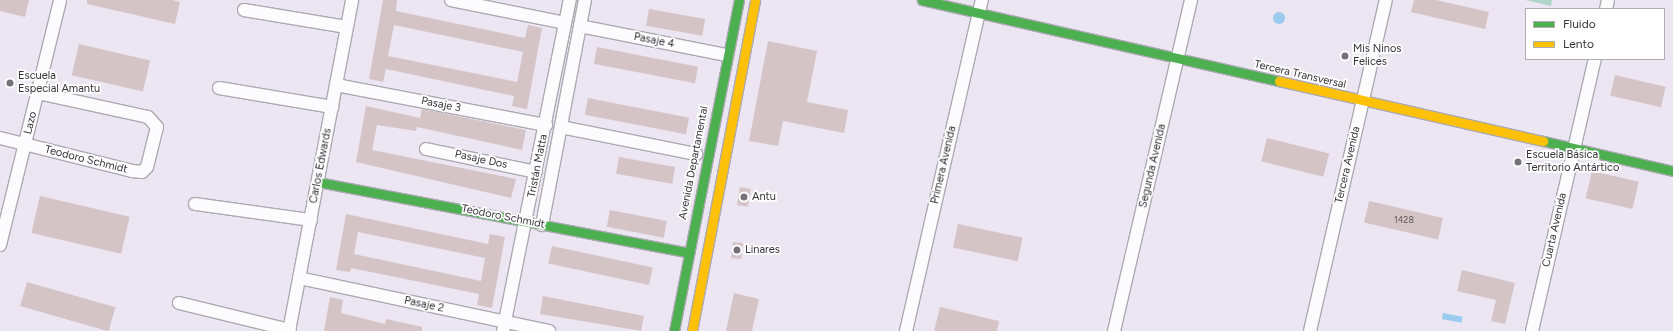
<!DOCTYPE html>
<meta charset="utf-8">
<style>
body{margin:0}
#map{position:relative;width:1673px;height:331px;overflow:hidden;background:#ebe6f2;font-family:Figtree,sans-serif}
div>[style]{position:absolute}
[style*='--x']{left:calc(var(--x)*1px);top:calc(var(--y)*1px);width:calc(var(--w)*1px);rotate:calc(var(--a)*1deg)}
.green>*{inset:0;background:#aed6c9}
.water>*{inset:0;background:#9acbef;transform-origin:0 0}
.round{border-radius:50%}
.building>*{inset:0;background:#d5c4c6;transform-origin:0 0}
.roads{filter:drop-shadow(1px 0 #ada9b2) drop-shadow(-1px 0 #ada9b2) drop-shadow(0 1px #ada9b2) drop-shadow(0 -1px #ada9b2)}
.street>*{height:12px;margin:-6px;padding:0 6px;transform-origin:6px;border-radius:6px;background:#fcfbfd}
.fast>*{height:9px;margin:-4.5px;padding:0 4.5px;transform-origin:4.5px;border-radius:4.5px;background:#4caf50}
.slow>*{height:9px;margin:-4.5px;padding:0 4.5px;transform-origin:4.5px;border-radius:4.5px;background:#ffc107}
.dots>*{width:11px;height:11px;translate:-50% -50%;box-sizing:border-box;border:2px solid #fff;border-radius:50%}
span{translate:-50% -50%;white-space:nowrap;text-align:center;line-height:1.15;-webkit-text-stroke:3.5px #fff;paint-order:stroke}
.number-label{font-size:9px;color:#5d565d}
.number-label span{-webkit-text-stroke-width:0}
.street-label{font-size:11px;color:#35323a}
.poi-label{font-size:11px;color:#35323a}
.left{translate:0 -50%;text-align:left}
.legend{position:absolute;left:1525px;top:8px;width:140px;height:52px;box-sizing:border-box;background:#fff;border:1px solid #aeadb0;margin:0;padding:5px 7px;list-style:none;font-size:12px;color:#35323a}
.legend li{display:flex;align-items:center;gap:8px;height:20px}
.legend b{width:20px;border:1px solid #aeadb0}
</style>
<div id="map">
<div class="green">
<i style="clip-path:polygon(1525px 0,1552px 0,1551px 6px)"></i>
</div>
<div class="water">
<i class="round" style="left:1273px;top:12px;width:12px;height:12px"></i>
<i style="left:1443px;top:313px;width:20px;height:6px;rotate:11deg"></i>
</div>
<div class="building">
<i style="clip-path:polygon(0 0,29px 0,25px 17px,0 11px)"></i>
<i style="clip-path:polygon(87px 0,172px 0,180px 2px,175px 24px,87px 4px)"></i>
<i style="clip-path:polygon(evenodd,383px 0,397px 0,396px 11px,525px 38px,528px 25px,542px 28px,527px 109px,512px 106px,514px 96px,386px 69px,383px 82px,369px 79px,383px 0,394px 25px,523px 52px,517px 82px,388px 56px,394px 25px)"></i>
<i style="clip-path:polygon(1414px 0,1436px 0,1489px 12px,1485px 29px,1411px 12px)"></i>
<i style="left:649px;top:9px;width:57px;height:17px;rotate:10deg"></i>
<i style="clip-path:polygon(768px 41px,817px 51px,807px 102px,848px 110px,844px 133px,783px 121px,778px 146px,749px 141px)"></i>
<i style="left:79px;top:44px;width:73px;height:32px;rotate:13deg"></i>
<i style="left:597px;top:47px;width:103px;height:17px;rotate:11deg"></i>
<i style="left:1615px;top:75px;width:52px;height:21px;rotate:13deg"></i>
<i style="left:588px;top:98px;width:103px;height:17px;rotate:11deg"></i>
<i style="clip-path:polygon(366px 106px,420px 118px,422px 109px,526px 130px,522px 150px,417px 127px,416px 131px,377px 125px,376px 131px,372px 150px,516px 179px,511px 198px,356px 162px)"></i>
<i style="left:1267px;top:138px;width:64px;height:24px;rotate:14deg"></i>
<i style="left:619px;top:157px;width:57px;height:17px;rotate:10deg"></i>
<i style="left:1592px;top:171px;width:48px;height:28px;rotate:13deg"></i>
<i style="left:740px;top:187px;width:11px;height:18px;rotate:10deg"></i>
<i style="left:40px;top:196px;width:92px;height:38px;rotate:13deg"></i>
<i style="left:1369px;top:201px;width:76px;height:22px;rotate:13deg"></i>
<i style="left:610px;top:210px;width:58px;height:17px;rotate:11deg"></i>
<i style="clip-path:polygon(evenodd,346px 214px,488px 244px,490px 234px,505px 237px,492px 308px,477px 305px,479px 294px,351px 268px,350px 272px,336px 270px,346px 214px,358px 232px,485px 258px,481px 281px,354px 254px,358px 232px)"></i>
<i style="left:958px;top:224px;width:66px;height:24px;rotate:12deg"></i>
<i style="left:733px;top:242px;width:10px;height:16px;rotate:6deg"></i>
<i style="left:552px;top:246px;width:103px;height:18px;rotate:12deg"></i>
<i style="clip-path:polygon(1462px 270px,1515px 283px,1505px 324px,1491px 321px,1496px 300px,1457px 291px)"></i>
<i style="left:27px;top:282px;width:92px;height:25px;rotate:16deg"></i>
<i style="clip-path:polygon(734px 293px,759px 299px,752px 331px,726px 331px)"></i>
<i style="clip-path:polygon(543px 296px,644px 316px,641px 331px,540px 314px)"></i>
<i style="clip-path:polygon(330px 297px,343px 300px,341px 313px,385px 324px,386px 319px,422px 327px,422px 331px,324px 331px)"></i>
<i style="clip-path:polygon(940px 307px,999px 321px,997px 331px,934px 331px)"></i>
</div>
<div class="roads">
<div class="street">
<i style="--x:451;--y:0;--w:116;--a:11.4"></i>
<i style="--x:1606;--y:9;--w:9;--a:-77"></i>
<i style="--x:244;--y:10;--w:104;--a:9.4"></i>
<i style="--x:580;--y:26;--w:150;--a:11.2"></i>
<i style="--x:336;--y:85;--w:214;--a:10.8"></i>
<i style="--x:219;--y:88;--w:115;--a:9.5"></i>
<i style="--x:561;--y:127;--w:138;--a:11.3"></i>
<i style="--x:0;--y:138;--w:136;--a:14"></i>
<i style="--x:132;--y:171;--w:10;--a:6"></i>
<i style="--x:142;--y:172;--w:7;--a:-45"></i>
<i style="--x:147;--y:167;--w:41;--a:-76"></i>
<i style="--x:157;--y:127;--w:13;--a:-132"></i>
<i style="--x:148;--y:117;--w:113;--a:-167.7"></i>
<i style="--x:426;--y:149;--w:112;--a:11.8"></i>
<i style="--x:195;--y:204;--w:117;--a:7.9"></i>
<i style="--x:542;--y:225;--w:229;--a:-79.2"></i>
<i style="--x:0;--y:245;--w:252;--a:-76.2"></i>
<i style="--x:299;--y:278;--w:256;--a:12"></i>
<i style="--x:179;--y:303;--w:114;--a:13.7"></i>
<i style="--x:289;--y:331;--w:337;--a:-79.2"></i>
<i style="--x:503;--y:331;--w:338;--a:-78.6"></i>
<i style="--x:906;--y:331;--w:340;--a:-77.1"></i>
<i style="--x:1114;--y:331;--w:340;--a:-76.9"></i>
<i style="--x:1310;--y:331;--w:340;--a:-77.1"></i>
<i style="--x:1532;--y:331;--w:279;--a:-77"></i>
</div>
<div class="fast">
<i style="--x:922;--y:0;--w:366;--a:12.8"></i>
<i style="--x:1543;--y:141;--w:133;--a:13"></i>
<i style="--x:318;--y:182;--w:378;--a:10.8"></i>
<i style="--x:674;--y:331;--w:337;--a:-78.9"></i>
</div>
<div class="slow">
<i style="--x:1279;--y:81;--w:271;--a:12.8"></i>
<i style="--x:692;--y:331;--w:337;--a:-79.2"></i>
</div>
</div>
<div class="dots">
<i style="left:1345px;top:56px;background:#75717a"></i>
<i style="left:10px;top:83px;background:#75717a"></i>
<i style="left:1518px;top:162px;background:#75717a"></i>
<i style="left:744px;top:197px;background:#75717a"></i>
<i style="left:737px;top:250px;background:#75717a"></i>
</div>
<div class="number-label">
<span style="left:1404px;top:220px">1428</span>
</div>
<div class="street-label">
<span style="left:654px;top:41px;rotate:11deg">Pasaje 4</span>
<span style="left:1300px;top:75px;rotate:13deg">Tercera Transversal</span>
<span style="left:441px;top:105px;rotate:11deg">Pasaje 3</span>
<span style="left:31px;top:123px;rotate:-76deg">Lazo</span>
<span style="left:86px;top:160px;rotate:14deg">Teodoro Schmidt</span>
<span style="left:481px;top:160px;rotate:12deg">Pasaje Dos</span>
<span style="left:694px;top:163px;rotate:-79deg">Avenida Departamental</span>
<span style="left:944px;top:165px;rotate:-77deg">Primera Avenida</span>
<span style="left:1348px;top:165px;rotate:-77deg">Tercera Avenida</span>
<span style="left:321px;top:166px;rotate:-79deg">Carlos Edwards</span>
<span style="left:538px;top:166px;rotate:-79deg">Tristán Matta</span>
<span style="left:1153px;top:166px;rotate:-77deg">Segunda Avenida</span>
<span style="left:503px;top:217px;rotate:11deg">Teodoro Schmidt</span>
<span style="left:1555px;top:230px;rotate:-77deg">Cuarta Avenida</span>
<span style="left:424px;top:305px;rotate:12deg">Pasaje 2</span>
</div>
<div class="poi-label">
<span class="left" style="left:1353px;top:56px">Mis Ninos<br>Felices</span>
<span class="left" style="left:18px;top:83px">Escuela<br>Especial Amantu</span>
<span class="left" style="left:1526px;top:162px">Escuela Básica<br>Territorio Antártico</span>
<span class="left" style="left:752px;top:197px">Antu</span>
<span class="left" style="left:745px;top:250px">Linares</span>
</div>
<ul class="legend">
<li><b style="height:5px;background:#4caf50"></b>Fluido</li>
<li><b style="height:5px;background:#ffc107"></b>Lento</li>
</ul>
</div>
